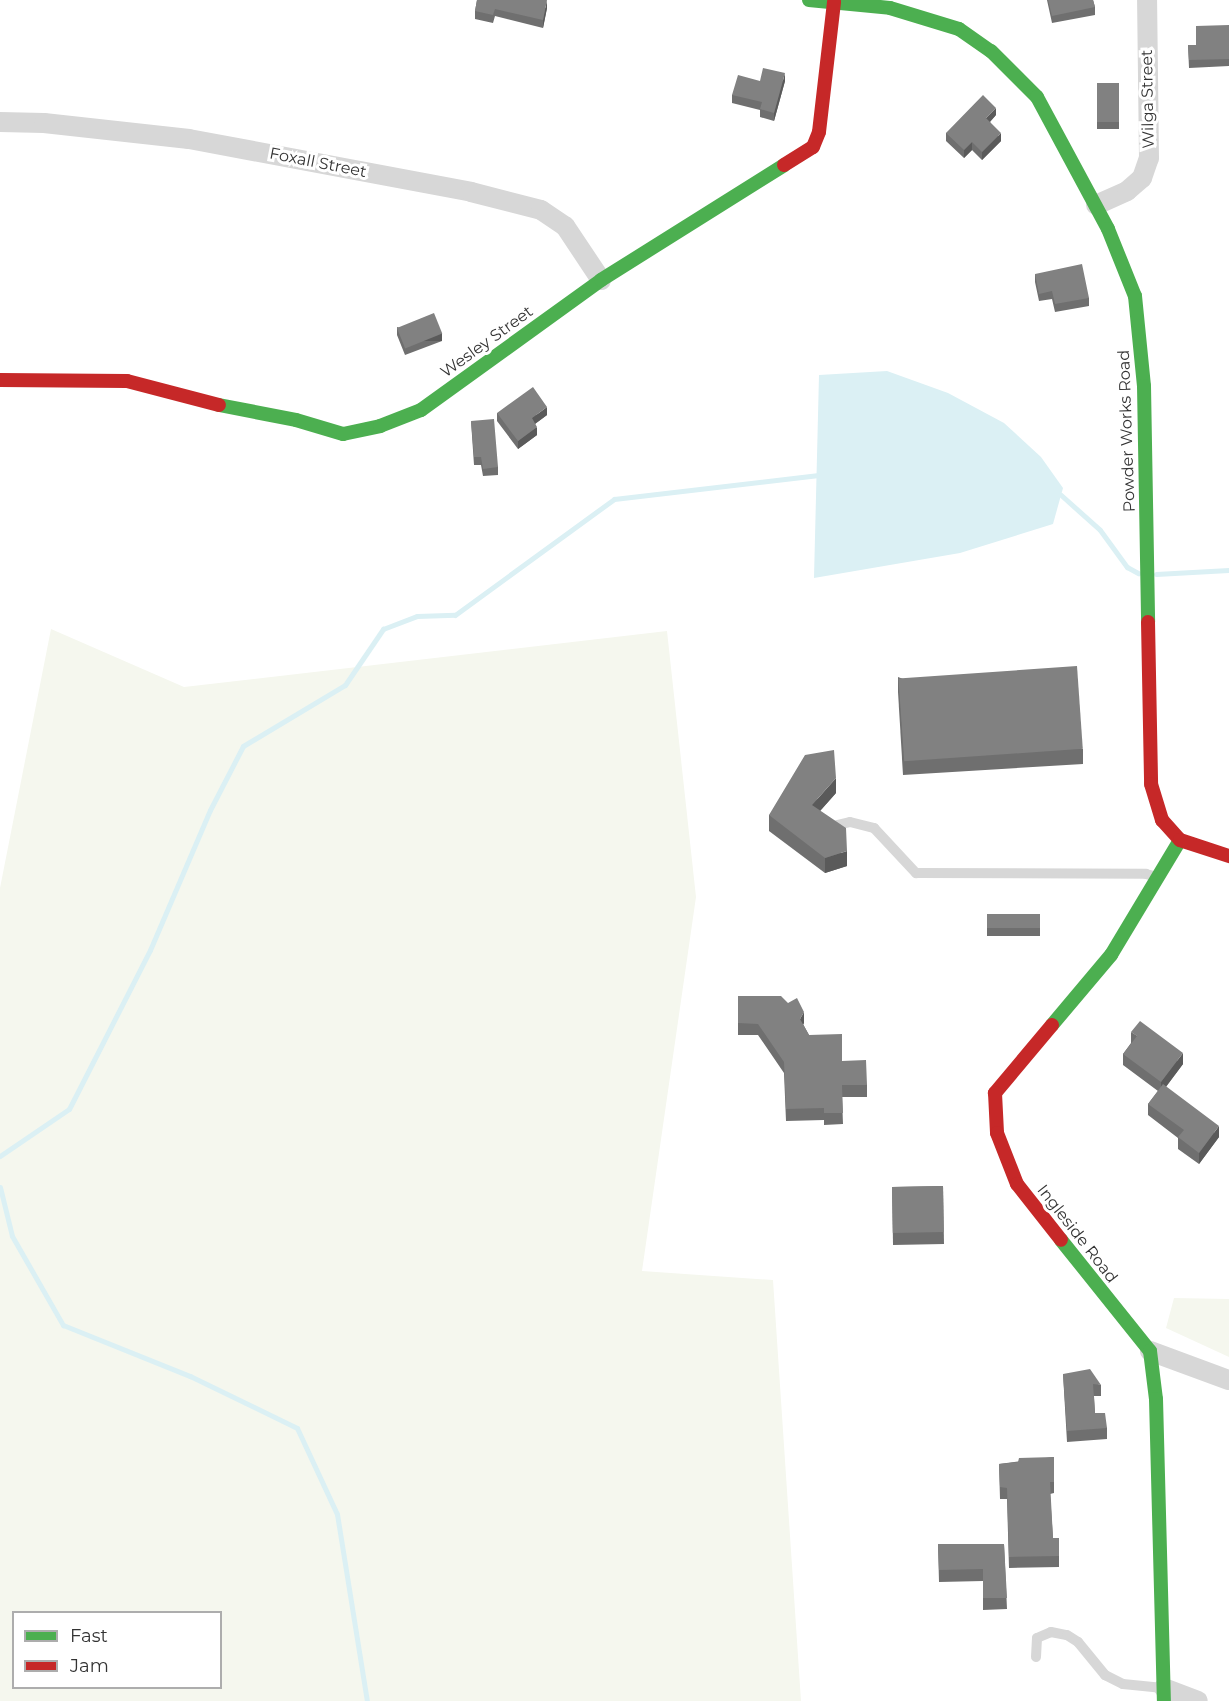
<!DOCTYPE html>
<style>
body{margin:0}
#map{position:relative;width:1229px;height:1701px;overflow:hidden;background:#fff;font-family:Montserrat,sans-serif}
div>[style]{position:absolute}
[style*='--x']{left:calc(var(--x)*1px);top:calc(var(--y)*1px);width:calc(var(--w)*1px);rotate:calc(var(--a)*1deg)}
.green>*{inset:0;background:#f5f7ee}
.water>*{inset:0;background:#dbf0f4}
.stream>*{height:5px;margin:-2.5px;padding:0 2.5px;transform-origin:2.5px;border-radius:2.5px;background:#dbf0f4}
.lane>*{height:10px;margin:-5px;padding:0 5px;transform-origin:5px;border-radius:5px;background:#d7d7d7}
.street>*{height:20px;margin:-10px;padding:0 10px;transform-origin:10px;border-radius:10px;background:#d7d7d7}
.fast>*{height:14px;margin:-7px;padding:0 7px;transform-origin:7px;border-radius:7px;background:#4caf50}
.jam>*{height:14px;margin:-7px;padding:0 7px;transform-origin:7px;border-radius:7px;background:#c62828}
.wall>*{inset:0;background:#6f6f6f;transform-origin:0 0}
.shaded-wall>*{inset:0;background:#5a5a5a;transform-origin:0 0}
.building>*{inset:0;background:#818181;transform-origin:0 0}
span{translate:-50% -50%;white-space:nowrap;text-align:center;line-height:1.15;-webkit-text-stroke:6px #fff;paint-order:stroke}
.street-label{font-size:16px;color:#333}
.legend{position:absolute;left:12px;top:1611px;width:210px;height:78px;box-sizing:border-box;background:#fff;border:2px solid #adadad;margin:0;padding:8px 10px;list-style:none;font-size:18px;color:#333}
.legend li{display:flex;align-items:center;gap:12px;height:30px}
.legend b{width:30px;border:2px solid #adadad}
</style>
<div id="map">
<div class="green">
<i style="clip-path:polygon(evenodd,51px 629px,184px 687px,667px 631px,696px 897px,642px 1271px,773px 1280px,801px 1701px,0 1701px,0 888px,51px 629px,220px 1612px,220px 1688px,14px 1688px,14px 1612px,220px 1612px)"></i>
<i style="clip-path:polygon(1174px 1298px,1229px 1299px,1229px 1357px,1166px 1328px)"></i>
</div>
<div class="water">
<i style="clip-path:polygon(887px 371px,948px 393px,1004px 423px,1041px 457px,1063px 488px,1053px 524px,960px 553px,814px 578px,819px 375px)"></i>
</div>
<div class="stream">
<i style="--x:1061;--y:495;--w:52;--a:41.9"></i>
<i style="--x:1100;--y:530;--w:46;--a:53.9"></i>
<i style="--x:1127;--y:567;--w:13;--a:29"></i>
<i style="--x:1156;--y:574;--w:73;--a:-3.1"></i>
<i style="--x:0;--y:1156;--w:83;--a:-34.3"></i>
<i style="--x:69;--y:1109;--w:178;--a:-63"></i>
<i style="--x:150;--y:950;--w:152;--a:-66.8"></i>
<i style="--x:210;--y:810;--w:72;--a:-62.7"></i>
<i style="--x:243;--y:746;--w:119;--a:-30.9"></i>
<i style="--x:345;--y:685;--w:68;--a:-55.8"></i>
<i style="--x:383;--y:629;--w:36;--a:-21"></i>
<i style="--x:417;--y:616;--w:38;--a:-2"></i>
<i style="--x:455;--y:615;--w:197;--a:-36.1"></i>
<i style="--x:614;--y:499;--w:204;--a:-6.7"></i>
<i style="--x:0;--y:1187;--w:50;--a:76.2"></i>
<i style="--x:12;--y:1236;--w:103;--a:60.2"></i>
<i style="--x:63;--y:1325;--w:137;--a:21.9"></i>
<i style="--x:190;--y:1376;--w:119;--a:25.9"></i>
<i style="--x:297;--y:1428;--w:95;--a:65.1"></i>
<i style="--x:337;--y:1514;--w:189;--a:80.9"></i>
</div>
<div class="lane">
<i style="--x:837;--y:825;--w:13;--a:-13"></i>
<i style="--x:850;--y:822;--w:25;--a:14"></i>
<i style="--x:874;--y:828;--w:62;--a:47"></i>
<i style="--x:916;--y:873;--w:230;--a:0.2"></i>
<i style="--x:1146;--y:874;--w:11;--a:15"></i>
<i style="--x:1036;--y:1657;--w:19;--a:-87"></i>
<i style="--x:1037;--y:1638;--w:15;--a:-23"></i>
<i style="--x:1051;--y:1632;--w:16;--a:11"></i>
<i style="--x:1067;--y:1635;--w:13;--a:32"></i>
<i style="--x:1078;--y:1642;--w:43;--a:50.7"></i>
<i style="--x:1105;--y:1675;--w:20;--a:27"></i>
<i style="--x:1123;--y:1684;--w:40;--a:5.7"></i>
</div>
<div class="street">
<i style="--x:0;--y:122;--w:44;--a:1.3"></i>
<i style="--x:44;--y:123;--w:146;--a:6.3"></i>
<i style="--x:189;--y:139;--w:287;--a:10.6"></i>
<i style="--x:471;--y:192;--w:72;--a:14.4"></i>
<i style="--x:541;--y:210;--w:29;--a:34"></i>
<i style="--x:565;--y:226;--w:65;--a:56.3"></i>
<i style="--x:1096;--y:205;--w:34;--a:-24"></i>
<i style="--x:1127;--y:191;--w:20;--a:-41"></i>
<i style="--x:1142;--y:178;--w:21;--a:-71"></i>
<i style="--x:1149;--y:158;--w:158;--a:-90.7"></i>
<i style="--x:1150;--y:1351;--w:84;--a:20.2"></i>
<i style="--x:1164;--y:1688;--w:36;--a:21"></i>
</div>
<div class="fast">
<i style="--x:809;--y:0;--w:81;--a:5.6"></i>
<i style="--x:890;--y:8;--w:72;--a:16.9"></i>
<i style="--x:959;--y:29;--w:39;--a:35"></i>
<i style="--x:991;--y:51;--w:65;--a:45"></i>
<i style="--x:1037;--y:97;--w:150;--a:61.7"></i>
<i style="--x:1108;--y:229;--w:72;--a:68.1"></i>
<i style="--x:1135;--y:296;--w:90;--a:84.3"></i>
<i style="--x:1144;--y:386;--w:236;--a:89"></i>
<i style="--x:219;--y:405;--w:78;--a:11"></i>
<i style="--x:296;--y:420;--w:49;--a:16.6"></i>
<i style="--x:343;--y:434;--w:38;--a:-12"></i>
<i style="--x:380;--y:426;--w:44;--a:-21.3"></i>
<i style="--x:421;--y:410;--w:222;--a:-35.8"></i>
<i style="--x:601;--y:280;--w:216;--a:-32.1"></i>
<i style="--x:1052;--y:1025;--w:92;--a:-49.9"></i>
<i style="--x:1111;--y:955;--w:134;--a:-59"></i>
<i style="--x:1061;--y:1240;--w:142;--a:51.3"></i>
<i style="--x:1150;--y:1351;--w:48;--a:82.9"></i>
<i style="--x:1156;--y:1399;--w:302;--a:88.5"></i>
</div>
<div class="jam">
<i style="--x:784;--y:165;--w:34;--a:-32"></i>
<i style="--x:813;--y:147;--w:16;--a:-68"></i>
<i style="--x:819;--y:132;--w:131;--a:-83.4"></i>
<i style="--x:0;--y:380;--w:127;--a:0.5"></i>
<i style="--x:127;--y:381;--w:95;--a:14.6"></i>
<i style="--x:1148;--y:622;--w:162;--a:88.9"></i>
<i style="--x:1151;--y:784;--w:38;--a:73"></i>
<i style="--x:1162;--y:820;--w:27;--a:48"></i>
<i style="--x:1180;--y:840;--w:52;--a:18.1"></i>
<i style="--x:1052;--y:1025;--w:89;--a:130"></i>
<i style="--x:995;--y:1093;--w:40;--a:87.1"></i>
<i style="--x:997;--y:1133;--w:55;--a:68.6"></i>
<i style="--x:1017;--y:1184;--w:71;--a:51.8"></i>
</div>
<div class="wall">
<i style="clip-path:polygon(477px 0,547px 8px,543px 28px,495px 16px,493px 23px,475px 19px,475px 11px)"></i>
<i style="clip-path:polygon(1047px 0,1093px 0,1095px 7px,1095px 15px,1052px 23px)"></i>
<i style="clip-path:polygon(1229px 25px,1229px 66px,1189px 68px,1188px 45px,1196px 45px)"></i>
<i style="clip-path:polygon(760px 81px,785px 81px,774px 121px,760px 117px,760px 110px,732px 103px,732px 95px)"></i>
<i style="left:1097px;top:83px;width:22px;height:46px"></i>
<i style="clip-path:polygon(996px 115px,990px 122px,1001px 141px,982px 160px,972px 150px,964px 158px,946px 141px,946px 133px)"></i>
<i style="clip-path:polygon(1035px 274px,1089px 298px,1089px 306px,1055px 312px,1052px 299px,1039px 301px,1035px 282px)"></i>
<i style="clip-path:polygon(397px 327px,442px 341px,405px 355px,397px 335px)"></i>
<i style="clip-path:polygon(497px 413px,547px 415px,535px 424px,537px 435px,518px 449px,497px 421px)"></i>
<i style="clip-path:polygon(471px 421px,498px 467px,498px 475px,483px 476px,481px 465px,474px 465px)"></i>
<i style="clip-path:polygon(898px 677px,1083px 749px,1083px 764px,903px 775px,898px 692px)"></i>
<i style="clip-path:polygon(836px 793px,820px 811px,847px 866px,825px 873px,769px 831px,769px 815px)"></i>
<i style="left:1040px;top:914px;width:22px;height:53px;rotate:90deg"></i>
<i style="clip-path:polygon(738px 996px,804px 1023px,803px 1024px,809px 1035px,842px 1061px,867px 1085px,867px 1097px,842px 1097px,843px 1124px,824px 1125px,824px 1120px,786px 1121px,784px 1073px,758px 1035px,738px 1035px)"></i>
<i style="clip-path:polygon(1131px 1032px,1183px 1064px,1166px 1087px,1219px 1137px,1199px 1164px,1178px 1149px,1178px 1138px,1148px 1115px,1148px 1104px,1158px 1091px,1123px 1065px,1123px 1054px,1131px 1043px)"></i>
<i style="left:943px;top:1186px;width:58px;height:51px;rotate:89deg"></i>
<i style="clip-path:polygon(1063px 1374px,1101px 1385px,1101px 1396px,1094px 1396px,1095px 1413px,1107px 1428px,1107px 1439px,1067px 1442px)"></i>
<i style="clip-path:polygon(1054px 1457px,1054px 1493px,1050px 1494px,1053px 1538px,1059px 1538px,1059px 1567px,1009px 1568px,1007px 1499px,1000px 1499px,999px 1464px)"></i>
<i style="clip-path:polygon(938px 1544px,1004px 1544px,1007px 1609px,983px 1610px,983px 1581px,939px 1582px)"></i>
</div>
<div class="shaded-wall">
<i style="clip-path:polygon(547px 0,547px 8px,543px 28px,543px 20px)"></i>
<i style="clip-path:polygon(785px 73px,785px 81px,774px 121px,774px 113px)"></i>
<i style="clip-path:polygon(996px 108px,996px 115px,986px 126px,986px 118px)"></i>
<i style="clip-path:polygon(1001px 133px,1001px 141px,982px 160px,982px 152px)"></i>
<i style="clip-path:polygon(972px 142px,972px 150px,964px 158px,964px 150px)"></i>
<i style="left:442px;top:333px;width:8px;height:40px;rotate:90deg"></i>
<i style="clip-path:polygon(547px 407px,547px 415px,532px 426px,532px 418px)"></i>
<i style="clip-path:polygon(537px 427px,537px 435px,518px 449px,518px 441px)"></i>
<i style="clip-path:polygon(836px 778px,836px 793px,812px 820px,812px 805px)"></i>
<i style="clip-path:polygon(847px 851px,847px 866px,825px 873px,825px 858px)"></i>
<i style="clip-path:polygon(804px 1012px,804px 1023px,800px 1031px,800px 1019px)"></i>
<i style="clip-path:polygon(1183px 1053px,1183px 1064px,1161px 1093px,1161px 1082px)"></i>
<i style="clip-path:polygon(1219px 1126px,1219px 1137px,1199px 1164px,1199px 1153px)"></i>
</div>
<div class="building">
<i style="clip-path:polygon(477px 0,547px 0,543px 20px,495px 9px,493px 15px,475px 11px)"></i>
<i style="clip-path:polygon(1048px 0,1093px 0,1095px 7px,1052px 16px)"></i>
<i style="clip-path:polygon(1229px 25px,1229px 59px,1189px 60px,1188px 45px,1196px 45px,1196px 26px)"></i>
<i style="clip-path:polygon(763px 68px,785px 73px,774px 113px,760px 109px,762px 102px,732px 95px,738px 75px,760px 81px)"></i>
<i style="left:1097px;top:83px;width:22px;height:39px"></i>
<i style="clip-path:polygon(983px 95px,996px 108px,986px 118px,1001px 133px,982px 152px,972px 142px,964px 150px,946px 133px)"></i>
<i style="clip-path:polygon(1082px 264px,1089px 298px,1055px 304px,1052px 291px,1039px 294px,1035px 274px)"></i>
<i style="left:434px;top:313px;width:22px;height:40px;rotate:68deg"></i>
<i style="clip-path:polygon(533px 387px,547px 407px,532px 418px,537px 427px,518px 441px,497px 413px)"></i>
<i style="clip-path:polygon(494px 419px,498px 467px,483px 469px,481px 457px,474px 457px,471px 421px)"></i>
<i style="left:1077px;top:666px;width:83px;height:179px;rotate:86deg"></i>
<i style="clip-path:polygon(834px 750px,836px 778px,812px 805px,846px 828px,847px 851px,825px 858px,769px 815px,805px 755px)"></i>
<i style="left:1040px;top:914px;width:14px;height:53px;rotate:90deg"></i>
<i style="clip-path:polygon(738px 996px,781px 996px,788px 1003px,797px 998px,804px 1012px,800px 1019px,809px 1035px,842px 1034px,842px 1061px,866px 1060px,867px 1085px,842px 1085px,843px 1113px,824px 1113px,824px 1108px,786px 1109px,784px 1062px,758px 1024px,738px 1023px)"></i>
<i style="clip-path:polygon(1140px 1021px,1183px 1053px,1161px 1082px,1123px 1054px,1137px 1036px,1131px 1032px)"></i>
<i style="clip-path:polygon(1163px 1084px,1219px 1126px,1199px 1153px,1178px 1137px,1184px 1130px,1148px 1104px)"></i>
<i style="left:943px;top:1186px;width:46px;height:51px;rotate:89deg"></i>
<i style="clip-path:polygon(1090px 1369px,1101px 1385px,1093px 1384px,1095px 1413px,1105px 1413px,1107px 1428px,1067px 1431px,1063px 1374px)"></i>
<i style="clip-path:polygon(1054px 1457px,1054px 1482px,1050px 1482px,1053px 1538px,1059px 1538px,1059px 1556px,1009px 1557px,1007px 1488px,1000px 1487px,999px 1464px,1018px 1462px,1019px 1458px)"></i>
<i style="clip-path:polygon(938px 1544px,1004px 1544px,1007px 1598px,983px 1598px,983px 1569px,939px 1570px)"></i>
</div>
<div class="street-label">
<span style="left:1148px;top:99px;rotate:-91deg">Wilga Street</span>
<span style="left:318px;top:163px;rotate:11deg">Foxall Street</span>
<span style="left:487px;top:342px;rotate:-36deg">Wesley Street</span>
<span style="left:1127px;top:431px;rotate:-92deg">Powder Works Road</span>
<span style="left:1077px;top:1234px;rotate:52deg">Ingleside Road</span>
</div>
<ul class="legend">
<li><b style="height:8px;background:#4caf50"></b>Fast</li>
<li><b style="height:8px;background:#c62828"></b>Jam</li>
</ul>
</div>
